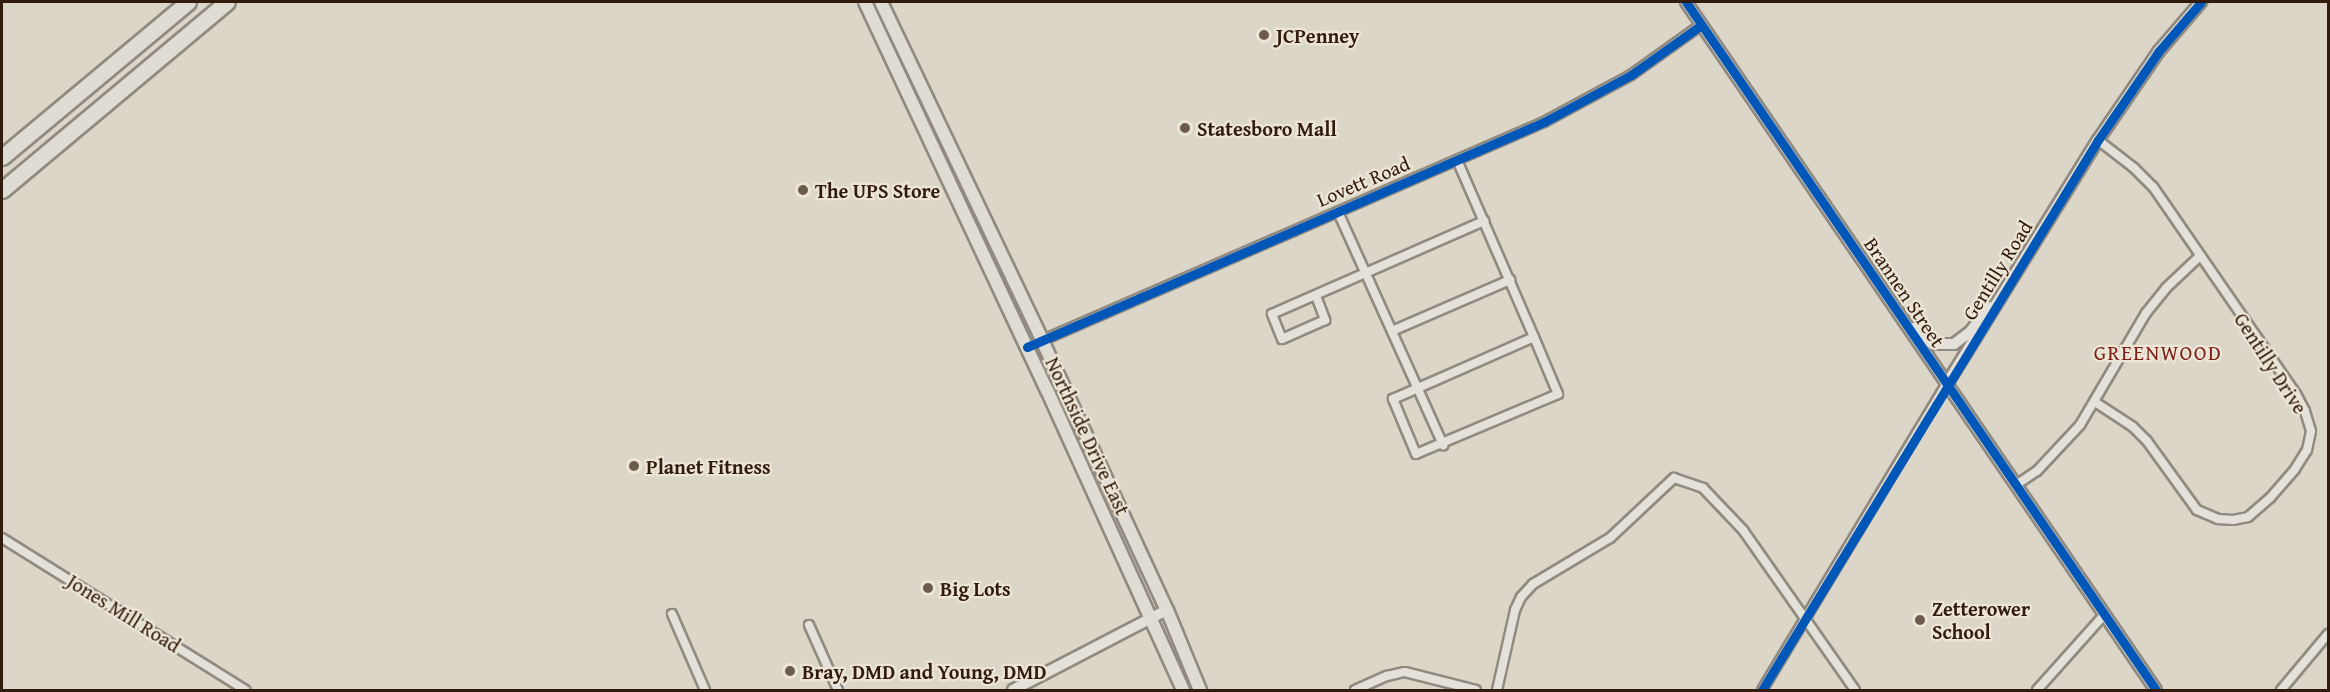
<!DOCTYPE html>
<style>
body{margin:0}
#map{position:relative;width:2330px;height:692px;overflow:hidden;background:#dbd6c8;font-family:"Gentium Book Plus",serif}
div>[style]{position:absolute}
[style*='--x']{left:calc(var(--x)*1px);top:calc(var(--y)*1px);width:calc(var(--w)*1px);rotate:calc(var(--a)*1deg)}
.roads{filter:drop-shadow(2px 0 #908a80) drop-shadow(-2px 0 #908a80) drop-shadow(0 2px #908a80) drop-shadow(0 -2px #908a80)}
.street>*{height:8px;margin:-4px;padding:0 4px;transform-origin:4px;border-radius:4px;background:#e4e1da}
.secondary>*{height:10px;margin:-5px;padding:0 5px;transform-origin:5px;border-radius:5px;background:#e4e1da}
.primary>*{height:12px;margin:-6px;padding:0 6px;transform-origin:6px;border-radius:6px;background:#dfdcd4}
.highway>*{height:15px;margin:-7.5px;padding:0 7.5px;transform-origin:7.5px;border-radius:7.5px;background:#dfdcd4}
.cycleway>*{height:9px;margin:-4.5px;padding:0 4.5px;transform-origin:4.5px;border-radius:4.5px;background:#0057b8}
.dots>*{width:16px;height:16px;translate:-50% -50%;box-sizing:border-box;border:3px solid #ede6d6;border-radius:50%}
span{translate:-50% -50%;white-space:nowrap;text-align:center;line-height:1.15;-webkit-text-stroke:4.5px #ede6d6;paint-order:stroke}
.poi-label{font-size:20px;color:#311b0d;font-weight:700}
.left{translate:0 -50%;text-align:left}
.street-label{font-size:20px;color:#311b0d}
.neighbourhood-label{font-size:21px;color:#7a1f14;letter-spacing:1.5px}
.frame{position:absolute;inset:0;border:3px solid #311b0d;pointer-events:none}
</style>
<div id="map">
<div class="roads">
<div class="street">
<i style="--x:1457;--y:160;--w:193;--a:66.5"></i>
<i style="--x:1534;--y:337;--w:62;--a:67.2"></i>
<i style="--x:1558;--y:394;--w:154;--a:157.1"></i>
<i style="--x:1416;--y:454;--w:60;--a:-112.7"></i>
<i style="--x:1393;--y:399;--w:154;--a:-23.7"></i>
<i style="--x:1338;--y:212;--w:256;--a:65.7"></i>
<i style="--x:1316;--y:296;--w:26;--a:69"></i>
<i style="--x:1325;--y:320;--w:47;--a:156.2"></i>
<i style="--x:1282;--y:339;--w:27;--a:-112"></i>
<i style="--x:1272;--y:314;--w:232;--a:-23.7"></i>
<i style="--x:1392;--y:331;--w:129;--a:-23.4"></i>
<i style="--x:1027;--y:347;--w:564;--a:-23.52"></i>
<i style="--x:1544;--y:122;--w:99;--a:-28.4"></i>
<i style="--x:1631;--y:75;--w:86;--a:-35.5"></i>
<i style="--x:2095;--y:402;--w:45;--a:33.3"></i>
<i style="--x:2133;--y:427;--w:20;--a:45"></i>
<i style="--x:2147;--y:441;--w:85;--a:54.1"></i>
<i style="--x:2197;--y:510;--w:23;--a:23"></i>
<i style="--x:2218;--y:519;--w:15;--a:4"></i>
<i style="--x:2233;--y:520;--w:15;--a:-11"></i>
<i style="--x:2248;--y:517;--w:29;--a:-41"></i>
<i style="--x:2270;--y:498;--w:38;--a:-49"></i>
<i style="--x:2295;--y:469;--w:22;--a:-58"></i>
<i style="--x:2307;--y:450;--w:19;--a:-78"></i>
<i style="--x:2311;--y:431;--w:21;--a:-107"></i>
<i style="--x:2305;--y:411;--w:19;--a:-118"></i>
<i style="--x:2296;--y:394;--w:252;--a:-124.6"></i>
<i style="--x:2153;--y:187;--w:27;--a:-135"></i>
<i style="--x:2134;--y:168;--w:46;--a:-142.1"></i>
<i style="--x:2016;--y:485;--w:25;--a:-34"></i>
<i style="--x:2037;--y:471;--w:63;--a:-46.9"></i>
<i style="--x:2080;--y:425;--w:130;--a:-59.5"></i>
<i style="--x:2146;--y:313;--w:32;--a:-51"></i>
<i style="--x:2166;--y:288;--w:47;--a:-43.3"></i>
<i style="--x:2;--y:538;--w:287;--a:32"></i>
<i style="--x:672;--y:614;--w:83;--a:66.5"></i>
<i style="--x:809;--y:625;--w:71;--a:66"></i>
<i style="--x:1355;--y:690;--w:35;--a:-24"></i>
<i style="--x:1387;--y:676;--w:18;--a:-13"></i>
<i style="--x:1405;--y:672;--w:73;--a:14.2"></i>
<i style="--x:1497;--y:690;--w:82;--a:-77.3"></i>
<i style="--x:1515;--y:610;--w:14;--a:-65"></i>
<i style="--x:1521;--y:597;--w:18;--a:-47"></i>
<i style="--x:1533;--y:584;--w:90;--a:-30.9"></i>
<i style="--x:1610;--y:538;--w:88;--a:-43.2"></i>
<i style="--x:1674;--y:478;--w:31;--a:19"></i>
<i style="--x:1703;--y:488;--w:58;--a:46.4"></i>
<i style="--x:1743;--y:530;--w:195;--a:55"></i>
<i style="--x:1762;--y:690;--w:356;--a:-58.9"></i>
<i style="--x:2037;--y:690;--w:101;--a:-48.2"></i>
<i style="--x:2281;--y:690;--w:73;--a:-50"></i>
</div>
<div class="secondary">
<i style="--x:1686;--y:2;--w:833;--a:55.66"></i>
<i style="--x:1913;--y:328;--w:26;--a:39"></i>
<i style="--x:1933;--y:344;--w:21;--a:0"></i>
<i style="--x:1954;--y:344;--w:20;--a:-37"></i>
<i style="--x:1970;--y:332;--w:32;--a:-51"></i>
<i style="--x:1946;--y:385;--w:288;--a:-58.2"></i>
<i style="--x:2098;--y:140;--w:108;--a:-55.6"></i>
<i style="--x:2159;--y:51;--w:65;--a:-49.4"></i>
<i style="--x:1013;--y:690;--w:174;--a:-27.5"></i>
</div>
<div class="primary">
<i style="--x:865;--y:2;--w:429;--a:64.9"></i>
<i style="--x:1047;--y:390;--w:329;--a:65.6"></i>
<i style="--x:881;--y:2;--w:374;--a:64.5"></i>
<i style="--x:1042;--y:340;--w:298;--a:65.2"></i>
<i style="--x:1167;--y:610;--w:87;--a:67.6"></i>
</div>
<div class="highway">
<i style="--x:2;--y:157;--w:242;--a:-39.8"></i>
<i style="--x:2;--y:190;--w:293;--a:-39.9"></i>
</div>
</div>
<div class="cycleway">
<i style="--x:1686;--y:2;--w:833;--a:55.66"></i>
<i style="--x:1027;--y:347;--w:564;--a:-23.52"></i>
<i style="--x:1544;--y:122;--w:99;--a:-28.4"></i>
<i style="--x:1631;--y:75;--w:86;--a:-35.5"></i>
<i style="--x:1762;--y:690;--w:645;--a:-58.58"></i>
<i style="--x:2098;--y:140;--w:108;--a:-55.6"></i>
<i style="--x:2159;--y:51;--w:65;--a:-49.4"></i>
</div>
<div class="dots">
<i style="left:1264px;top:35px;background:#6c5c4e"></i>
<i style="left:1185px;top:128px;background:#6c5c4e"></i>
<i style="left:803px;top:190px;background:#6c5c4e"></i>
<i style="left:634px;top:466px;background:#6c5c4e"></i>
<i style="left:928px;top:588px;background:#6c5c4e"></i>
<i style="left:1920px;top:620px;background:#6c5c4e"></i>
<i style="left:790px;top:671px;background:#6c5c4e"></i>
</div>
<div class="poi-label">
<span class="left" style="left:1276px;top:35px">JCPenney</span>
<span class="left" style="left:1197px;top:128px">Statesboro Mall</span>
<span class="left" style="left:815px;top:190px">The UPS Store</span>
<span class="left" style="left:646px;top:466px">Planet Fitness</span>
<span class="left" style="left:940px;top:588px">Big Lots</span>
<span class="left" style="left:1932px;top:620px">Zetterower<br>School</span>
<span class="left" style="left:802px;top:671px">Bray, DMD and Young, DMD</span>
</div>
<div class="street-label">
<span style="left:1363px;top:181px;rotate:-23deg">Lovett Road</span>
<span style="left:1997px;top:270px;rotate:-58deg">Gentilly Road</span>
<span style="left:1905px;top:292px;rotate:56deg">Brannen Street</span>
<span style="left:2271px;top:363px;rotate:57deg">Gentilly Drive</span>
<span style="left:1088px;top:436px;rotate:65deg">Northside Drive East</span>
<span style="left:124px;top:613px;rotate:32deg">Jones Mill Road</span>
</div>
<div class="neighbourhood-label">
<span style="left:2158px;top:353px">GREENWOOD</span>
</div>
<div class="frame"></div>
</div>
